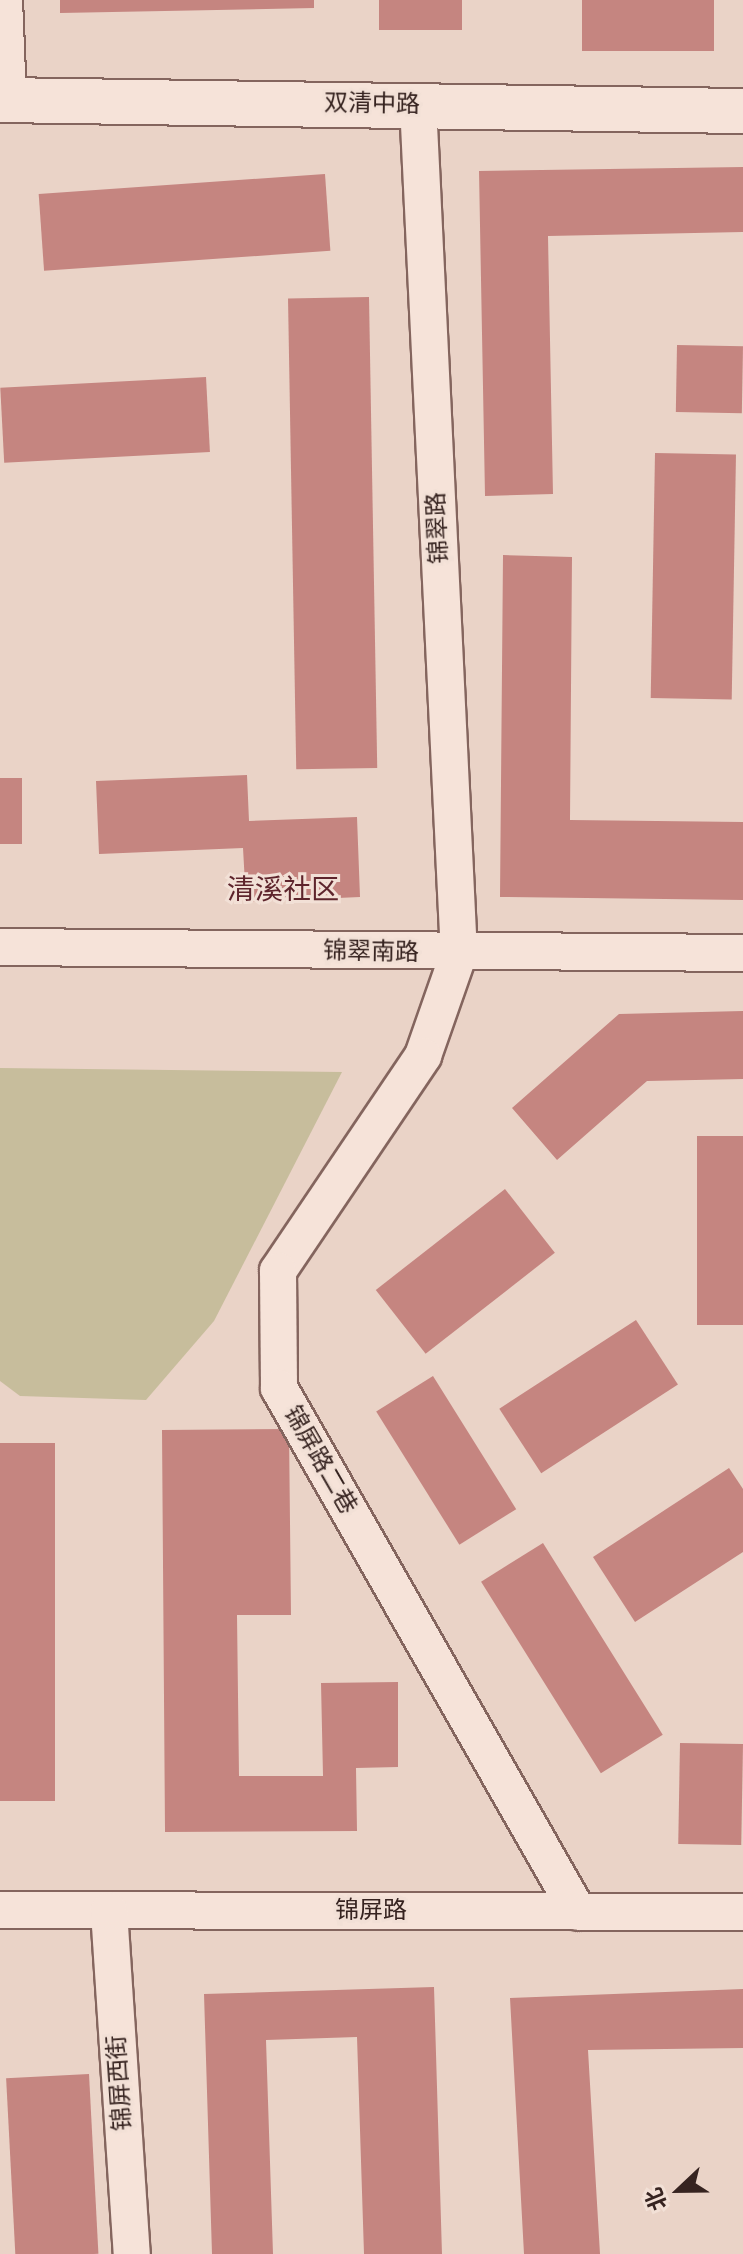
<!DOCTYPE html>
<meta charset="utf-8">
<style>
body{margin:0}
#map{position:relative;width:743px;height:2254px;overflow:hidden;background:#ead3c7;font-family:"Roboto Serif","Noto Sans SC",serif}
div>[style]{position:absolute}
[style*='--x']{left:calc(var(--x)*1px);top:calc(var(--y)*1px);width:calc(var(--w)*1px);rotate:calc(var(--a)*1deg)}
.green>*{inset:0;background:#c7bd9c}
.building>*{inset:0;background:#c58580;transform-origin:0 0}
.roads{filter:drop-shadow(2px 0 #84655e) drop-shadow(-2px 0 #84655e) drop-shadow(0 2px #84655e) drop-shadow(0 -2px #84655e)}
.street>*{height:36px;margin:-18px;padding:0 18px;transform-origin:18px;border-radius:18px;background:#f6e3d9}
.secondary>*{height:44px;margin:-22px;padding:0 22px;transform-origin:22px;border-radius:22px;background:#f6e3d9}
span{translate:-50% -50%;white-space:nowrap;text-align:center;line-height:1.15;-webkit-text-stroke:6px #f2e0d6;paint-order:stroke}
.street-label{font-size:24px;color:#362320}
.quarter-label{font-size:28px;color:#5e242c}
.north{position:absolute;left:639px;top:2150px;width:80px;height:80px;-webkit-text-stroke:6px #f2e0d6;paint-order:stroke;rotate:248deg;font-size:22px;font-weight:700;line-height:32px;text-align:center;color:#362320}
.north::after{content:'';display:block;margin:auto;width:28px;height:36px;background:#362320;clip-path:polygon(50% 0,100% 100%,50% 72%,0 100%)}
</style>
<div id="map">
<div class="green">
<i style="clip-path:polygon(0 1068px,342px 1072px,214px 1321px,146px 1400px,20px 1396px,0 1381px)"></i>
</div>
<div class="building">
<i style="clip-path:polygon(60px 0,314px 0,314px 8px,60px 13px)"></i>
<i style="left:379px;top:0;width:83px;height:30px"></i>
<i style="left:582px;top:0;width:132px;height:51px"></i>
<i style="clip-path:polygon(743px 167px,743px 232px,548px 236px,553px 494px,485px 496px,479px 171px)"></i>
<i style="left:325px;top:174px;width:77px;height:287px;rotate:86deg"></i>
<i style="left:369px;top:297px;width:471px;height:81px;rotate:89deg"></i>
<i style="left:677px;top:345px;width:66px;height:67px;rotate:1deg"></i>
<i style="left:206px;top:377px;width:75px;height:206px;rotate:87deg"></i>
<i style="left:655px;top:453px;width:81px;height:245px;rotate:1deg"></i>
<i style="clip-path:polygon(503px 555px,572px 557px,570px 820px,743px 822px,743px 900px,500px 897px)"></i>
<i style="clip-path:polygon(247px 775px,249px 821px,357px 817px,360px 897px,246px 902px,243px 848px,99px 854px,96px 781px)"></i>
<i style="left:0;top:778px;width:22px;height:66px"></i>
<i style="clip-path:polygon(743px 1011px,743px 1079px,647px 1081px,557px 1160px,512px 1108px,619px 1014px)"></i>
<i style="left:743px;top:1136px;width:189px;height:46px;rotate:90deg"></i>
<i style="left:505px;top:1189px;width:81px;height:164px;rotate:52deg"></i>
<i style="left:636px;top:1320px;width:77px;height:163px;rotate:57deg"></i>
<i style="left:433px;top:1376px;width:157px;height:67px;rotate:58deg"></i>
<i style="clip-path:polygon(289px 1429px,291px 1615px,237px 1615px,239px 1776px,323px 1776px,321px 1683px,398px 1682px,398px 1767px,356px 1768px,357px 1831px,165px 1832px,162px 1430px)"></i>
<i style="left:0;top:1443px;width:55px;height:358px"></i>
<i style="clip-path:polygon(729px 1468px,743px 1489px,743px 1552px,635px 1622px,593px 1557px)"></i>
<i style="left:543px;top:1543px;width:226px;height:73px;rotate:58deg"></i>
<i style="left:680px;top:1743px;width:63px;height:101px;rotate:1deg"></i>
<i style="clip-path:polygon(434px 1987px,442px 2254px,364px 2254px,357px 2037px,266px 2040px,273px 2254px,212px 2254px,204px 1994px)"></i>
<i style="clip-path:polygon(743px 1989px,743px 2048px,588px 2050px,600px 2254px,524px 2254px,510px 1998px)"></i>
<i style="left:89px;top:2074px;width:180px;height:83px;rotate:87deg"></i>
</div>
<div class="roads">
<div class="street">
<i style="--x:4;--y:0;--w:100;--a:87.7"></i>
<i style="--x:418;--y:104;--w:850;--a:87.24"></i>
<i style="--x:459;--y:953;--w:109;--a:109.3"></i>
<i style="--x:423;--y:1056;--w:259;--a:124"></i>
<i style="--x:278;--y:1271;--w:117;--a:89.5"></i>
<i style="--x:279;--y:1388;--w:603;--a:60.29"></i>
<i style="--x:0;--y:947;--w:743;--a:0.46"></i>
<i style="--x:0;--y:1910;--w:743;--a:0.15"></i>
<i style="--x:109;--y:1911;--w:344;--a:86.2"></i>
</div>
<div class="secondary">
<i style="--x:0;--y:100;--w:743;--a:0.85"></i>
</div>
</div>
<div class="street-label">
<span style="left:372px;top:104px;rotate:1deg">双清中路</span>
<span style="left:438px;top:528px;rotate:-93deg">锦翠路</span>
<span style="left:371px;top:952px;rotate:1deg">锦翠南路</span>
<span style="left:320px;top:1460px;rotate:60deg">锦屏路二巷</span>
<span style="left:371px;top:1911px">锦屏路</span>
<span style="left:120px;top:2083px;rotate:-94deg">锦屏西街</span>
</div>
<div class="quarter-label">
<span style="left:283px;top:890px">清溪社区</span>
</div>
<div class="north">北</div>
</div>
